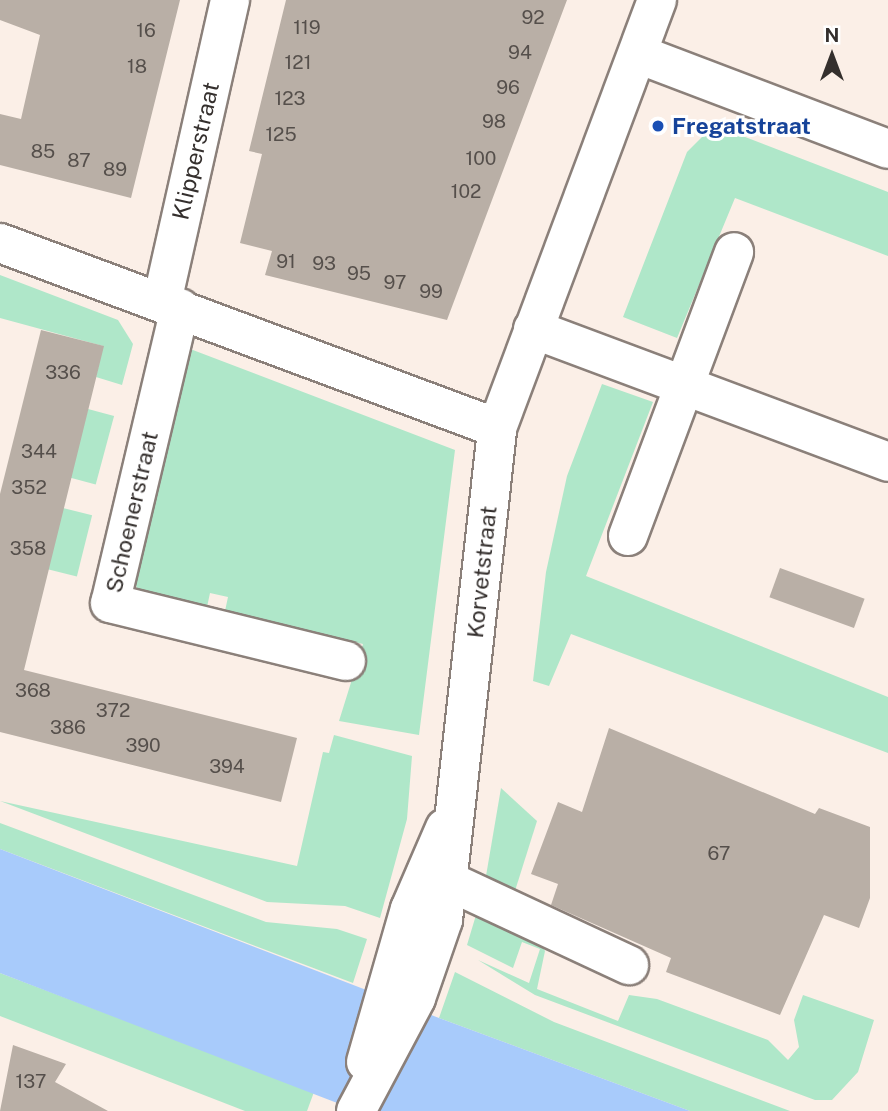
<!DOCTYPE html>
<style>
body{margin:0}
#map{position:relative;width:888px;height:1111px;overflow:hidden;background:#fbefe7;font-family:"Public Sans",sans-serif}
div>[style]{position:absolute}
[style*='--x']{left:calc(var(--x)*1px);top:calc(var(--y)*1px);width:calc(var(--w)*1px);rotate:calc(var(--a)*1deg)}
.green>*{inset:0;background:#afe7c9;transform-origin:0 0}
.water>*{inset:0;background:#a8cbfb}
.building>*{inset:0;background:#b9afa6;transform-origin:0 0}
.roads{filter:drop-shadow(2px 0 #8b807a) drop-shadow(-2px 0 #8b807a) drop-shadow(0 2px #8b807a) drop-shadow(0 -2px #8b807a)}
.minor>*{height:38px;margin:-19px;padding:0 19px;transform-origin:19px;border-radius:19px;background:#fff}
.dots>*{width:19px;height:19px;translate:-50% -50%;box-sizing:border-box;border:4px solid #fff;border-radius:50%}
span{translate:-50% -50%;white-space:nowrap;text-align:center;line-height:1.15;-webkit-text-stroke:6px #fff;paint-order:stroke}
.number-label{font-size:19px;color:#554f4b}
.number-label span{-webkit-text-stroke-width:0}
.transit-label{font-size:23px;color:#164399;font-weight:700}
.left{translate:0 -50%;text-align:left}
.street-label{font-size:23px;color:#342f2d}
.north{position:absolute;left:797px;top:21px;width:70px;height:70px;-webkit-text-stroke:5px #fff;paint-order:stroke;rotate:0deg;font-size:19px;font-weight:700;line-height:28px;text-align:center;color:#342f2d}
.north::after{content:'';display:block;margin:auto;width:24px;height:32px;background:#342f2d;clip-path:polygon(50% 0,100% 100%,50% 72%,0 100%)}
</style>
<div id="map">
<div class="green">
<i style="clip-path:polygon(714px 125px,888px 192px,888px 256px,735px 198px,677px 338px,623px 317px,687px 152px)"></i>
<i style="clip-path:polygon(0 275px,118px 320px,133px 344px,122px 385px,96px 377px,103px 346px,0 318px)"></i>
<i style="clip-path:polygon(185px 347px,455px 450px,419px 735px,339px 721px,363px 644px,225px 611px,228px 597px,210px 593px,207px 607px,153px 594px,138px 589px,130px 577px)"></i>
<i style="clip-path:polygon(602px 384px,653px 402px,586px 576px,888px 697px,888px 753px,571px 634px,549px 686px,533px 681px,546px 572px,567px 476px)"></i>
<i style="left:88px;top:409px;width:27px;height:71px;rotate:15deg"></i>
<i style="left:63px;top:508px;width:30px;height:63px;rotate:14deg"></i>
<i style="clip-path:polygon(334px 735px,412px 756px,407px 819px,380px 918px,345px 906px,267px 902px,0 801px,297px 866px,323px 752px,329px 753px)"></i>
<i style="clip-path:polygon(501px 788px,537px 821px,514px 894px,486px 876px)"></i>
<i style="clip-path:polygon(0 823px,266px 922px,337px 929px,367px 939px,353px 983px,0 849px)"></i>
<i style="clip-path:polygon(479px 905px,538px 939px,545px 951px,537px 989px,618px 1021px,629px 995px,657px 999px,768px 1040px,788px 1060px,799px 1047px,794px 1020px,803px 995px,874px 1020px,858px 1072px,832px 1100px,815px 1100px,535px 995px,478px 960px,529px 983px,540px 949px,522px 942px,513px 968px,467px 945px)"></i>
<i style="clip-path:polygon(455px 972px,554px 1022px,790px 1111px,690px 1111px,439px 1018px)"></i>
<i style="clip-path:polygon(0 973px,314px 1092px,307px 1111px,245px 1111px,0 1016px)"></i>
</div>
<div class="water">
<i style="clip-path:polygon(0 849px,439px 1018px,690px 1111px,358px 1111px,0 973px)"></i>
</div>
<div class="building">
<i style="clip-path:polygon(0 0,180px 0,131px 198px,0 165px,0 114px,21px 119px,40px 35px,0 20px)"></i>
<i style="clip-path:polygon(286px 0,567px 0,447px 320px,265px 275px,272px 251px,240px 243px,262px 154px,249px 151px)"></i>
<i style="clip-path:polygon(41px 330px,104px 346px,24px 670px,297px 738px,281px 802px,0 732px,0 494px)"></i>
<i style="left:780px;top:568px;width:90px;height:31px;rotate:20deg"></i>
<i style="clip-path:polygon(609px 728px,815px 814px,819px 808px,870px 827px,870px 898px,859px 928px,824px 915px,780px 1015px,666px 972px,671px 958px,551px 905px,558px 884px,531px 874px,558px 802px,582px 812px)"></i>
<i style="clip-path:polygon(13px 1045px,66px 1064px,55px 1082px,108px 1111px,0 1111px)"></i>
</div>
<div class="roads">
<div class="minor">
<i style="--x:638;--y:54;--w:267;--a:20.8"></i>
<i style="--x:0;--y:243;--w:530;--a:20.42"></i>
<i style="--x:162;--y:302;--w:310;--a:-77.3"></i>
<i style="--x:180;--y:308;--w:303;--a:103.3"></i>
<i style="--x:110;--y:603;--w:243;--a:13.8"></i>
<i style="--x:533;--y:329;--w:379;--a:20.5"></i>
<i style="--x:628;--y:536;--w:303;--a:-69.5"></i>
<i style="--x:427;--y:871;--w:223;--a:25"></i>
<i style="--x:366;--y:1062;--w:159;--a:-74"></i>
<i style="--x:410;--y:909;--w:88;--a:-66.6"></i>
<i style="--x:356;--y:1111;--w:128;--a:-62"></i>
<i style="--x:416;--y:998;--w:83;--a:-70.9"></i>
<i style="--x:443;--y:920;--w:495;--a:-83.7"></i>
<i style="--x:497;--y:428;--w:457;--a:-69.5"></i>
</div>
</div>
<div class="dots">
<i style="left:658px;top:126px;background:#1a4fb4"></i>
</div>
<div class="number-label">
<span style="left:533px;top:18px">92</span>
<span style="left:307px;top:28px">119</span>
<span style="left:146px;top:31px">16</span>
<span style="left:520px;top:53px">94</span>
<span style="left:298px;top:63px">121</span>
<span style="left:137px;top:67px">18</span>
<span style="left:508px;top:88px">96</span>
<span style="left:290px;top:99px">123</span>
<span style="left:494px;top:122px">98</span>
<span style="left:281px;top:135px">125</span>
<span style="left:43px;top:152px">85</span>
<span style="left:481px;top:159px">100</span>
<span style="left:79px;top:161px">87</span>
<span style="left:115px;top:170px">89</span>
<span style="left:466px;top:192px">102</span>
<span style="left:286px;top:262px">91</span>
<span style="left:324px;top:264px">93</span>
<span style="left:359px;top:274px">95</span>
<span style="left:395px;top:283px">97</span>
<span style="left:431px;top:292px">99</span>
<span style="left:63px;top:373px">336</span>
<span style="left:39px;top:452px">344</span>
<span style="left:29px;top:488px">352</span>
<span style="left:28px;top:549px">358</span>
<span style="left:33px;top:691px">368</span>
<span style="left:113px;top:711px">372</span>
<span style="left:68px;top:728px">386</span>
<span style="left:143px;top:746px">390</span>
<span style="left:227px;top:767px">394</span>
<span style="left:719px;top:854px">67</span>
<span style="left:31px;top:1082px">137</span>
</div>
<div class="transit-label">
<span class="left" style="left:672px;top:126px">Fregatstraat</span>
</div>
<div class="street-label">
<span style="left:196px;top:151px;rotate:-77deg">Klipperstraat</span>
<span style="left:132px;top:512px;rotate:-77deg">Schoenerstraat</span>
<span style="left:482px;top:572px;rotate:-84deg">Korvetstraat</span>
</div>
<div class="north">N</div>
</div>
